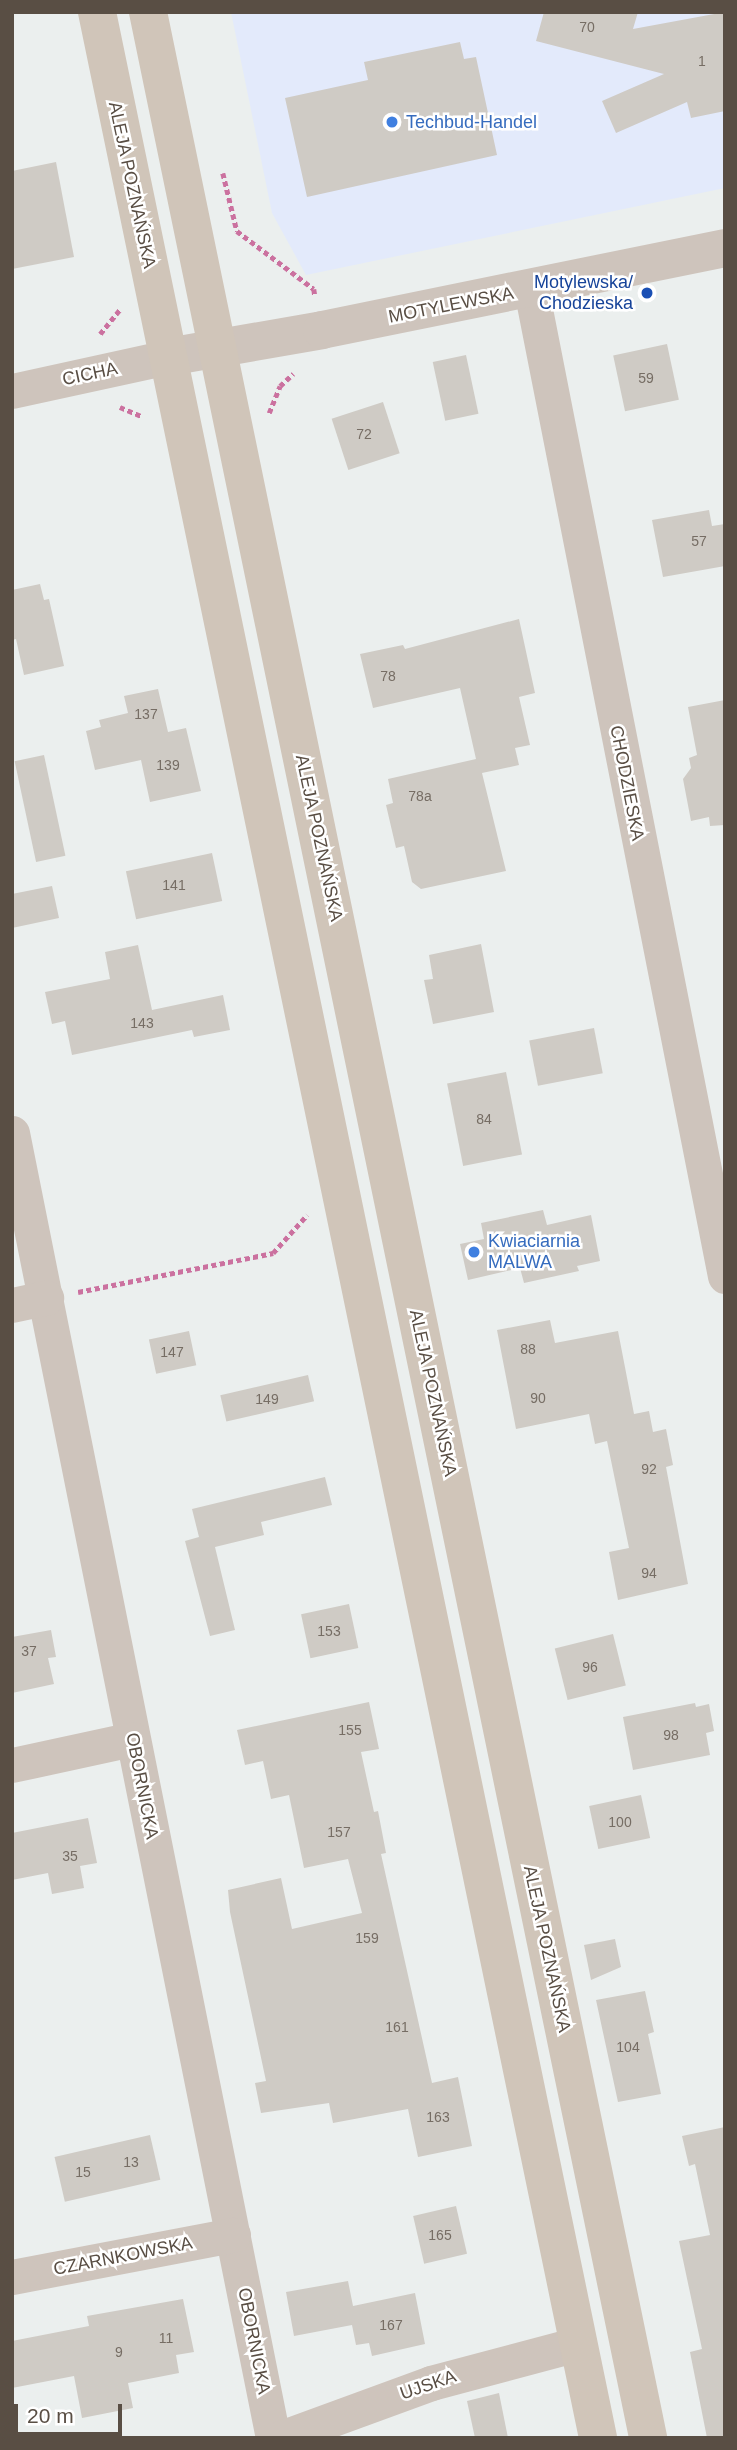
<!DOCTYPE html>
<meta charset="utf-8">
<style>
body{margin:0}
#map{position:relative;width:737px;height:2450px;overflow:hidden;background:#ebefee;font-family:Arial,sans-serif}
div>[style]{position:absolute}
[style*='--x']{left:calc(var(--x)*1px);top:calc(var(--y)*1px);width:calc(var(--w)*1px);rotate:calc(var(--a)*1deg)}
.commercial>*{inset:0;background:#e3eafb}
.building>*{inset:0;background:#cfcbc5;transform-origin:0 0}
.path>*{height:4.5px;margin-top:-2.25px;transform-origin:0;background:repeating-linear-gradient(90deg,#cb719f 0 5px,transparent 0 8.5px)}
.minor>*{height:35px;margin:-17.5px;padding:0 17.5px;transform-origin:17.5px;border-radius:17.5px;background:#cec4bc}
.tertiary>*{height:38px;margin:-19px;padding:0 19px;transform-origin:19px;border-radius:19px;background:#cec4bc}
.secondary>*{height:38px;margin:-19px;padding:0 19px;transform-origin:19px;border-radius:19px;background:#d0c5b9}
.dots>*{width:19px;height:19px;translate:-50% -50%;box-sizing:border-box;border:4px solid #fff;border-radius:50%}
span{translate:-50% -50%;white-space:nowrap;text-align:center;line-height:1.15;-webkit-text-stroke:5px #fff;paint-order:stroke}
.number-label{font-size:14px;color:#766d64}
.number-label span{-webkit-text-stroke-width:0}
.shop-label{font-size:18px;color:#366cbe}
.left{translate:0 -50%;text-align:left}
.street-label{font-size:18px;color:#594e44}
.transit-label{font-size:18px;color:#164399}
.right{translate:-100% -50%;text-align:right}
.frame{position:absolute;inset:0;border:14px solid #594e44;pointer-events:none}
.scale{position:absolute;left:14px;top:2404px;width:108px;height:32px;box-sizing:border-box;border:4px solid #594e44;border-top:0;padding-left:9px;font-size:21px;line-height:24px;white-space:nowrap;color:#594e44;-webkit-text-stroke:5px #fff;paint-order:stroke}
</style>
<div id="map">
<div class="commercial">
<i style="clip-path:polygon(231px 12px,725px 12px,725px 188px,306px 275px,272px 213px)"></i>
</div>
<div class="building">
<i style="clip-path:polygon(544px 12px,638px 12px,633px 29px,725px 12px,725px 111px,691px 118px,687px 102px,616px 133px,602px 101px,664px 74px,536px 41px)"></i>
<i style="clip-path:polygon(460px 42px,464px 59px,476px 57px,497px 155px,307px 197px,285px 98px,368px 80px,364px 62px)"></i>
<i style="clip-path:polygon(56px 162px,74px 257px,12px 269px,12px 171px)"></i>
<i style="left:667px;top:344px;width:57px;height:55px;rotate:78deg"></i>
<i style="left:466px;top:355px;width:60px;height:34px;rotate:78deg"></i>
<i style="left:383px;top:402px;width:54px;height:54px;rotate:72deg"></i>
<i style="clip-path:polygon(709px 510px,712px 526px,725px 524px,725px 566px,663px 577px,652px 520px)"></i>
<i style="clip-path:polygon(40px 584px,44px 600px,49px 599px,64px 666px,24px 675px,16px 639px,12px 640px,12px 590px)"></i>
<i style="clip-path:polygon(519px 619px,535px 693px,519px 697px,530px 745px,515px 748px,519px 765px,482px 773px,506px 871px,421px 889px,412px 882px,404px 846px,396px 848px,386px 805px,393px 803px,388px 779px,476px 759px,460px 688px,373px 708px,360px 654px,403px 645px,405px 649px)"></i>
<i style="clip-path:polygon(158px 689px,168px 732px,186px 728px,201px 791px,150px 802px,141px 760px,95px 770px,86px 731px,101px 727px,99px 720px,128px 713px,124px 696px)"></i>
<i style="clip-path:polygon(725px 700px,725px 825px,710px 826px,709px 817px,691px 821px,683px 779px,691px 768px,689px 758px,697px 755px,688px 707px)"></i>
<i style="left:44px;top:755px;width:103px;height:30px;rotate:78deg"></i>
<i style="left:212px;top:853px;width:49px;height:88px;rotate:78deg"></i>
<i style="clip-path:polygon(52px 886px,59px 918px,12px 928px,12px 894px)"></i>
<i style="clip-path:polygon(481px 944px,494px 1012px,433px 1024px,424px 980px,433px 979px,429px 955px)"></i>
<i style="clip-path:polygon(138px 945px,152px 1010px,223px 995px,230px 1030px,194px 1037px,192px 1030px,72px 1055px,65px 1021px,52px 1024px,45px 992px,110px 979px,105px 952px)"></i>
<i style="left:594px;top:1028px;width:46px;height:66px;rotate:79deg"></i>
<i style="left:506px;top:1072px;width:84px;height:60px;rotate:79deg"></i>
<i style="clip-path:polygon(543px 1210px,547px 1225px,591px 1215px,600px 1261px,577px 1266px,579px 1271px,524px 1283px,520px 1268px,468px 1280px,460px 1244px,484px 1239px,481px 1223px)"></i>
<i style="clip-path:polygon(550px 1320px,555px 1343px,618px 1331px,634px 1414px,649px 1411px,653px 1432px,666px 1429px,673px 1465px,666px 1467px,688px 1584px,618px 1600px,609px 1552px,629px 1548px,607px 1441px,595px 1444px,589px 1414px,516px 1429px,497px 1330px)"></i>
<i style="left:189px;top:1331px;width:35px;height:41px;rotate:78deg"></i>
<i style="left:308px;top:1375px;width:27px;height:90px;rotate:77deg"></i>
<i style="clip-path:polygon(325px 1477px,332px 1505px,261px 1522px,264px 1535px,215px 1547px,235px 1630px,210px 1636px,185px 1541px,199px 1537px,192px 1509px)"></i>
<i style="left:349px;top:1604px;width:45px;height:49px;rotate:78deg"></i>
<i style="clip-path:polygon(51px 1630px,56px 1657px,48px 1658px,54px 1684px,12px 1693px,12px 1637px)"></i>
<i style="left:613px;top:1634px;width:53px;height:60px;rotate:76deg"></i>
<i style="clip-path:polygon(369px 1702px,379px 1749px,361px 1752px,374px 1812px,378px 1811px,386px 1853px,381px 1854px,432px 2083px,458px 2077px,472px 2146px,418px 2157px,408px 2109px,333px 2123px,329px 2103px,261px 2113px,255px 2083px,266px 2081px,230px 1912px,228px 1890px,281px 1878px,292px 1929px,362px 1913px,348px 1859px,304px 1868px,289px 1795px,271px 1799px,263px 1761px,245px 1765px,237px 1730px)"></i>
<i style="clip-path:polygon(695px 1703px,696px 1707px,709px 1704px,714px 1731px,706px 1733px,710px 1755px,633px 1770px,623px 1717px)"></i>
<i style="left:641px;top:1795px;width:44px;height:53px;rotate:78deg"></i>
<i style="clip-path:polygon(88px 1818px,97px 1863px,80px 1866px,84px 1888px,52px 1894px,48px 1873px,12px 1880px,12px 1833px)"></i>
<i style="clip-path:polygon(615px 1939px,621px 1967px,591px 1980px,584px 1945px)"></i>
<i style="clip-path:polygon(645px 1991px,654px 2032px,648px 2034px,661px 2094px,618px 2102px,596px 2000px)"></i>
<i style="clip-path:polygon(725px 2127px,725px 2438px,707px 2438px,690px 2352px,702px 2349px,679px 2241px,710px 2235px,695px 2164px,689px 2166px,682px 2136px)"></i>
<i style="left:150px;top:2135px;width:46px;height:98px;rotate:77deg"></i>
<i style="left:456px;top:2206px;width:49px;height:44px;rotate:77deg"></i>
<i style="clip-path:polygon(348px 2281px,353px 2306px,415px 2293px,425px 2344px,372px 2356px,369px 2343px,356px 2345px,352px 2325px,294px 2336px,286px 2292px)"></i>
<i style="clip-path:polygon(183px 2299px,194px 2352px,176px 2355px,179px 2373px,128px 2383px,133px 2408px,82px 2418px,74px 2376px,12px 2388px,12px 2341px,89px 2326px,87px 2316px)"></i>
<i style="clip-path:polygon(499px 2393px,508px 2438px,475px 2438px,467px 2401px)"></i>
</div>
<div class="path">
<i style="--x:223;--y:173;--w:60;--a:76.4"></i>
<i style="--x:237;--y:231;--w:96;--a:37"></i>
<i style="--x:314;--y:289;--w:7;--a:82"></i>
<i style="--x:100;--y:334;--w:33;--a:-51"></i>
<i style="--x:120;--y:407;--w:25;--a:23"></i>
<i style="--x:269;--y:413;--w:29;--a:-68"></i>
<i style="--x:280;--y:386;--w:18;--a:-43"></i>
<i style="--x:78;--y:1292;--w:199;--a:-11.3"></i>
<i style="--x:273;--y:1253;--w:51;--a:-48.2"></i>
</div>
<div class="minor">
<i style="--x:531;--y:289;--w:1006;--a:78.88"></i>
<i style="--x:12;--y:391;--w:160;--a:-12.3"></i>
<i style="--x:12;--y:1133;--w:1331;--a:78.69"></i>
<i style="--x:12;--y:1305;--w:35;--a:-12"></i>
<i style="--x:12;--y:1765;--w:123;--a:-12.2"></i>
<i style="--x:12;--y:2277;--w:225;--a:-10.8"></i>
<i style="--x:281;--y:2438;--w:160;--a:-20.1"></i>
<i style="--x:431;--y:2383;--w:152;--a:-14.9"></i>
</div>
<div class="tertiary">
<i style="--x:168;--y:357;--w:156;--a:-9.9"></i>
<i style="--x:322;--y:330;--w:411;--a:-11.5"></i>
</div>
<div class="secondary">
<i style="--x:97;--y:12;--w:2477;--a:78.33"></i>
<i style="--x:148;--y:12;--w:2477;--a:78.35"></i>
</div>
<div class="dots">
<i style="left:392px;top:122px;background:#3f7fe0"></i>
<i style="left:647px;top:293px;background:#1a4fb4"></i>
<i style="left:474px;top:1252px;background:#3f7fe0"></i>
</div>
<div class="number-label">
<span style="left:587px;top:27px">70</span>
<span style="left:702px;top:61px">1</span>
<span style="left:646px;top:378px">59</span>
<span style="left:364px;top:434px">72</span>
<span style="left:699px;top:541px">57</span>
<span style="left:388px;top:676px">78</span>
<span style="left:146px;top:714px">137</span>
<span style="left:168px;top:765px">139</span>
<span style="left:420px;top:796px">78a</span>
<span style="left:174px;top:885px">141</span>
<span style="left:142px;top:1023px">143</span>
<span style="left:484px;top:1119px">84</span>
<span style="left:528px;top:1349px">88</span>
<span style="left:172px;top:1352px">147</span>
<span style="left:538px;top:1398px">90</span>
<span style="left:267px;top:1399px">149</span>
<span style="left:649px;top:1469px">92</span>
<span style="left:649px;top:1573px">94</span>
<span style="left:329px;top:1631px">153</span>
<span style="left:29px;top:1651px">37</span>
<span style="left:590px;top:1667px">96</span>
<span style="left:350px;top:1730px">155</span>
<span style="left:671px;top:1735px">98</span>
<span style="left:620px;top:1822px">100</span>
<span style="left:339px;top:1832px">157</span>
<span style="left:70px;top:1856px">35</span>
<span style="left:367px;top:1938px">159</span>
<span style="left:397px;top:2027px">161</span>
<span style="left:628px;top:2047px">104</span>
<span style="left:438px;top:2117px">163</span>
<span style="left:131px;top:2162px">13</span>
<span style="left:83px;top:2172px">15</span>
<span style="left:440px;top:2235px">165</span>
<span style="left:391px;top:2325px">167</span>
<span style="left:166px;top:2338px">11</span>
<span style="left:119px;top:2352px">9</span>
</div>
<div class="shop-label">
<span class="left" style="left:406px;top:122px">Techbud-Handel</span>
<span class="left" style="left:488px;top:1252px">Kwiaciarnia<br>MALWA</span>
</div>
<div class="street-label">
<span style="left:132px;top:185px;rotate:78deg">ALEJA POZNAŃSKA</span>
<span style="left:451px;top:305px;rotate:-11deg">MOTYLEWSKA</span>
<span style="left:90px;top:374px;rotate:-12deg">CICHA</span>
<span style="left:627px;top:783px;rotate:79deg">CHODZIESKA</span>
<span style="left:319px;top:838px;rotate:78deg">ALEJA POZNAŃSKA</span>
<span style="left:433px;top:1393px;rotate:78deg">ALEJA POZNAŃSKA</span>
<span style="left:142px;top:1786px;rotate:79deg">OBORNICKA</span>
<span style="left:547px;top:1949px;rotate:78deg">ALEJA POZNAŃSKA</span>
<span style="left:123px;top:2256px;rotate:-11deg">CZARNKOWSKA</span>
<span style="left:254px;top:2341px;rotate:79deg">OBORNICKA</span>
<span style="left:428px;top:2385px;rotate:-19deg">UJSKA</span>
</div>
<div class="transit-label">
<span class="right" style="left:633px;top:293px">Motylewska/<br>Chodzieska</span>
</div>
<div class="frame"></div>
<div class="scale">20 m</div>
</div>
